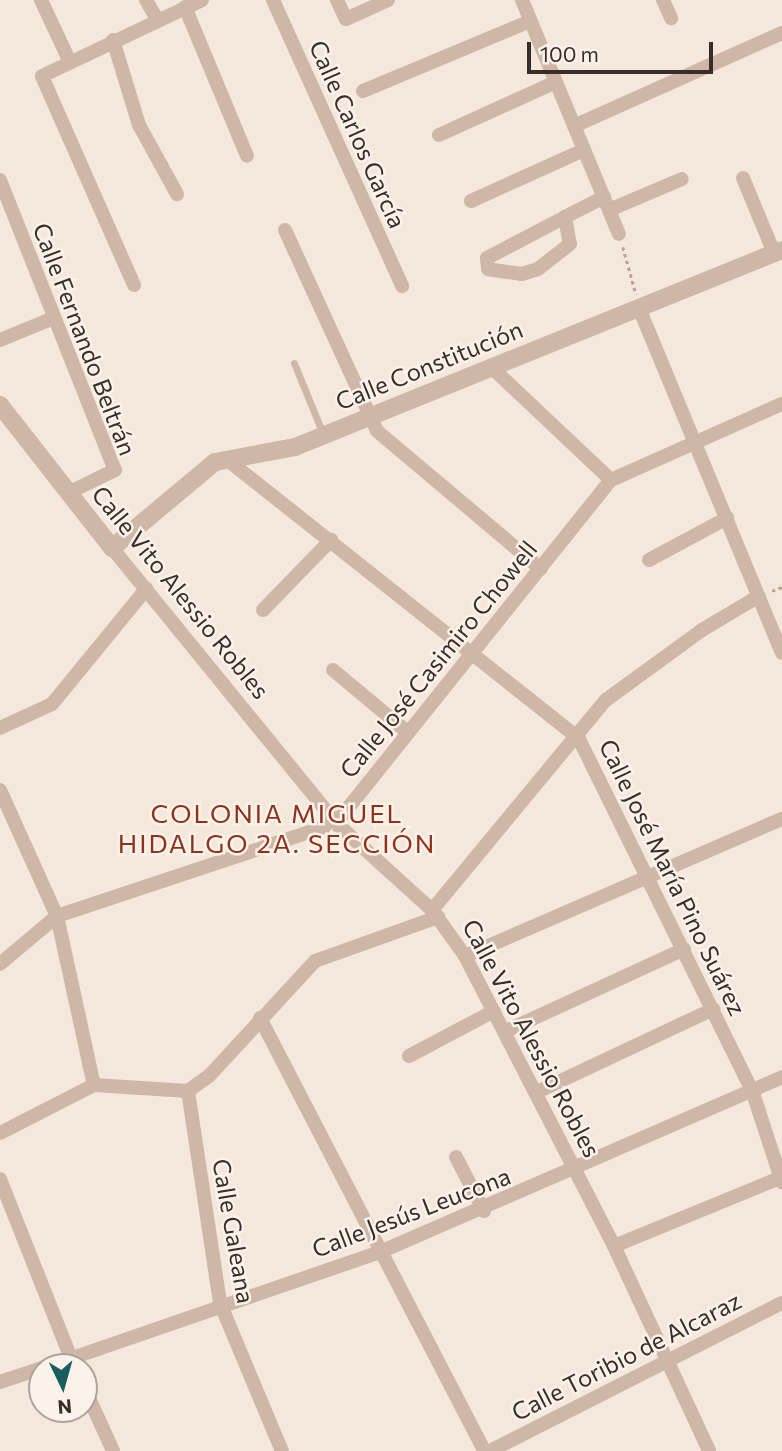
<!DOCTYPE html>
<meta charset="utf-8">
<style>
body{margin:0}
#map{position:relative;width:782px;height:1451px;overflow:hidden;background:#f4e8dc;font-family:Commissioner,sans-serif}
div>[style]{position:absolute}
[style*='--x']{left:calc(var(--x)*1px);top:calc(var(--y)*1px);width:calc(var(--w)*1px);rotate:calc(var(--a)*1deg)}
.path>*{height:2.5px;margin-top:-1.25px;transform-origin:0;background:repeating-linear-gradient(90deg,#baa191 0 3.5px,transparent 0 7px)}
.service>*{height:7px;margin:-3.5px;padding:0 3.5px;transform-origin:3.5px;border-radius:3.5px;background:#ceb7a7}
.minor>*{height:14px;margin:-7px;padding:0 7px;transform-origin:7px;border-radius:7px;background:#ceb7a7}
.tertiary>*{height:18px;margin:-9px;padding:0 9px;transform-origin:9px;border-radius:9px;background:#ceb7a7}
span{translate:-50% -50%;white-space:nowrap;text-align:center;line-height:1.15;-webkit-text-stroke:5px #fbf2e9;paint-order:stroke}
.street-label{font-size:24px;color:#392d28}
.neighbourhood-label{font-size:26px;color:#8f311b;letter-spacing:2px}
.north{position:absolute;left:28px;top:1353px;width:70px;height:70px;box-sizing:border-box;background:#fbf2e9;border:2px solid #ada39c;border-radius:50%;rotate:175deg;font-size:19px;font-weight:700;line-height:28px;text-align:center;color:#392d28}
.north::after{content:'';display:block;margin:auto;width:24px;height:32px;background:#1a5d5f;clip-path:polygon(50% 0,100% 100%,50% 72%,0 100%)}
.scale{position:absolute;left:527px;top:42px;width:186px;height:32px;box-sizing:border-box;border:4px solid #392d28;border-top:0;padding-left:9px;font-size:21px;line-height:24px;white-space:nowrap;color:#392d28;-webkit-text-stroke:5px #fbf2e9;paint-order:stroke}
</style>
<div id="map">
<div class="path">
<i style="--x:623;--y:247;--w:49;--a:74.5"></i>
<i style="--x:772;--y:591;--w:11;--a:-22"></i>
</div>
<div class="service">
<i style="--x:294;--y:363;--w:77;--a:67.8"></i>
</div>
<div class="minor">
<i style="--x:41;--y:0;--w:66;--a:65"></i>
<i style="--x:146;--y:0;--w:22;--a:60"></i>
<i style="--x:273;--y:0;--w:314;--a:65.7"></i>
<i style="--x:337;--y:0;--w:21;--a:65"></i>
<i style="--x:346;--y:19;--w:46;--a:-24.3"></i>
<i style="--x:522;--y:0;--w:253;--a:67.5"></i>
<i style="--x:663;--y:0;--w:20;--a:66"></i>
<i style="--x:185;--y:7;--w:161;--a:67.4"></i>
<i style="--x:113;--y:40;--w:89;--a:73"></i>
<i style="--x:139;--y:125;--w:79;--a:61.2"></i>
<i style="--x:363;--y:91;--w:181;--a:-22.7"></i>
<i style="--x:574;--y:126;--w:228;--a:-24.1"></i>
<i style="--x:439;--y:135;--w:128;--a:-24.4"></i>
<i style="--x:743;--y:178;--w:81;--a:67.5"></i>
<i style="--x:0;--y:180;--w:312;--a:68.4"></i>
<i style="--x:115;--y:470;--w:50;--a:153.9"></i>
<i style="--x:471;--y:201;--w:124;--a:-24.3"></i>
<i style="--x:609;--y:210;--w:79;--a:-23"></i>
<i style="--x:565;--y:217;--w:27;--a:80"></i>
<i style="--x:570;--y:244;--w:41;--a:142"></i>
<i style="--x:538;--y:269;--w:17;--a:163"></i>
<i style="--x:522;--y:274;--w:34;--a:-172"></i>
<i style="--x:488;--y:269;--w:11;--a:-95"></i>
<i style="--x:487;--y:258;--w:88;--a:-27.7"></i>
<i style="--x:565;--y:217;--w:44;--a:-27.1"></i>
<i style="--x:285;--y:230;--w:221;--a:65.4"></i>
<i style="--x:377;--y:431;--w:214;--a:40.1"></i>
<i style="--x:134;--y:285;--w:228;--a:-113.8"></i>
<i style="--x:42;--y:76;--w:177;--a:-25.4"></i>
<i style="--x:639;--y:308;--w:373;--a:67.5"></i>
<i style="--x:0;--y:340;--w:58;--a:-22.2"></i>
<i style="--x:490;--y:366;--w:166;--a:43.3"></i>
<i style="--x:225;--y:458;--w:452;--a:38.4"></i>
<i style="--x:579;--y:739;--w:394;--a:63.8"></i>
<i style="--x:753;--y:1093;--w:94;--a:72"></i>
<i style="--x:112;--y:548;--w:355;--a:50.8"></i>
<i style="--x:336;--y:823;--w:130;--a:42.2"></i>
<i style="--x:432;--y:910;--w:57;--a:54.3"></i>
<i style="--x:465;--y:956;--w:326;--a:62.8"></i>
<i style="--x:614;--y:1246;--w:226;--a:65.1"></i>
<i style="--x:649;--y:560;--w:89;--a:-28.3"></i>
<i style="--x:263;--y:610;--w:98;--a:-45.8"></i>
<i style="--x:333;--y:670;--w:95;--a:39.9"></i>
<i style="--x:0;--y:728;--w:57;--a:-24.8"></i>
<i style="--x:52;--y:704;--w:149;--a:-50.7"></i>
<i style="--x:0;--y:790;--w:138;--a:65.7"></i>
<i style="--x:57;--y:916;--w:173;--a:77.7"></i>
<i style="--x:432;--y:910;--w:273;--a:-50.4"></i>
<i style="--x:606;--y:700;--w:119;--a:-36.1"></i>
<i style="--x:702;--y:630;--w:66;--a:-30.8"></i>
<i style="--x:465;--y:956;--w:345;--a:-23.4"></i>
<i style="--x:0;--y:964;--w:75;--a:-40.1"></i>
<i style="--x:57;--y:916;--w:294;--a:-18.4"></i>
<i style="--x:336;--y:823;--w:440;--a:-51.3"></i>
<i style="--x:611;--y:480;--w:187;--a:-24"></i>
<i style="--x:260;--y:1018;--w:488;--a:62.6"></i>
<i style="--x:506;--y:1031;--w:196;--a:-24.7"></i>
<i style="--x:409;--y:1056;--w:96;--a:-27.9"></i>
<i style="--x:188;--y:1091;--w:214;--a:81.4"></i>
<i style="--x:220;--y:1303;--w:160;--a:67.3"></i>
<i style="--x:537;--y:1092;--w:195;--a:-25.2"></i>
<i style="--x:0;--y:1133;--w:106;--a:-27.1"></i>
<i style="--x:94;--y:1085;--w:94;--a:3.7"></i>
<i style="--x:188;--y:1091;--w:26;--a:-36"></i>
<i style="--x:209;--y:1076;--w:156;--a:-47.3"></i>
<i style="--x:315;--y:961;--w:131;--a:-19.7"></i>
<i style="--x:456;--y:1157;--w:61;--a:62.6"></i>
<i style="--x:0;--y:1179;--w:201;--a:68.4"></i>
<i style="--x:614;--y:1246;--w:179;--a:-22.3"></i>
<i style="--x:46;--y:1367;--w:353;--a:-19"></i>
<i style="--x:380;--y:1252;--w:438;--a:-23.5"></i>
<i style="--x:0;--y:1382;--w:44;--a:-18.4"></i>
<i style="--x:84;--y:1387;--w:70;--a:65.6"></i>
<i style="--x:490;--y:1451;--w:327;--a:-26.9"></i>
</div>
<div class="tertiary">
<i style="--x:0;--y:405;--w:182;--a:51.9"></i>
<i style="--x:112;--y:548;--w:134;--a:-39.9"></i>
<i style="--x:215;--y:462;--w:81;--a:-10.6"></i>
<i style="--x:295;--y:447;--w:525;--a:-22.02"></i>
</div>
<div class="street-label">
<span style="left:358px;top:134px;rotate:66deg">Calle Carlos García</span>
<span style="left:85px;top:339px;rotate:69deg">Calle Fernando Beltrán</span>
<span style="left:429px;top:365px;rotate:-22deg">Calle Constitución</span>
<span style="left:181px;top:592px;rotate:51deg">Calle Vito Alessio Robles</span>
<span style="left:438px;top:659px;rotate:-51deg">Calle José Casimiro Chowell</span>
<span style="left:673px;top:877px;rotate:64deg">Calle José María Pino Suárez</span>
<span style="left:532px;top:1038px;rotate:62deg">Calle Vito Alessio Robles</span>
<span style="left:411px;top:1212px;rotate:-21deg">Calle Jesús Leucona</span>
<span style="left:234px;top:1231px;rotate:80deg">Calle Galeana</span>
<span style="left:626px;top:1356px;rotate:-27deg">Calle Toribio de Alcaraz</span>
</div>
<div class="neighbourhood-label">
<span style="left:277px;top:828px">COLONIA MIGUEL<br>HIDALGO 2A. SECCIÓN</span>
</div>
<div class="north">N</div>
<div class="scale">100 m</div>
</div>
